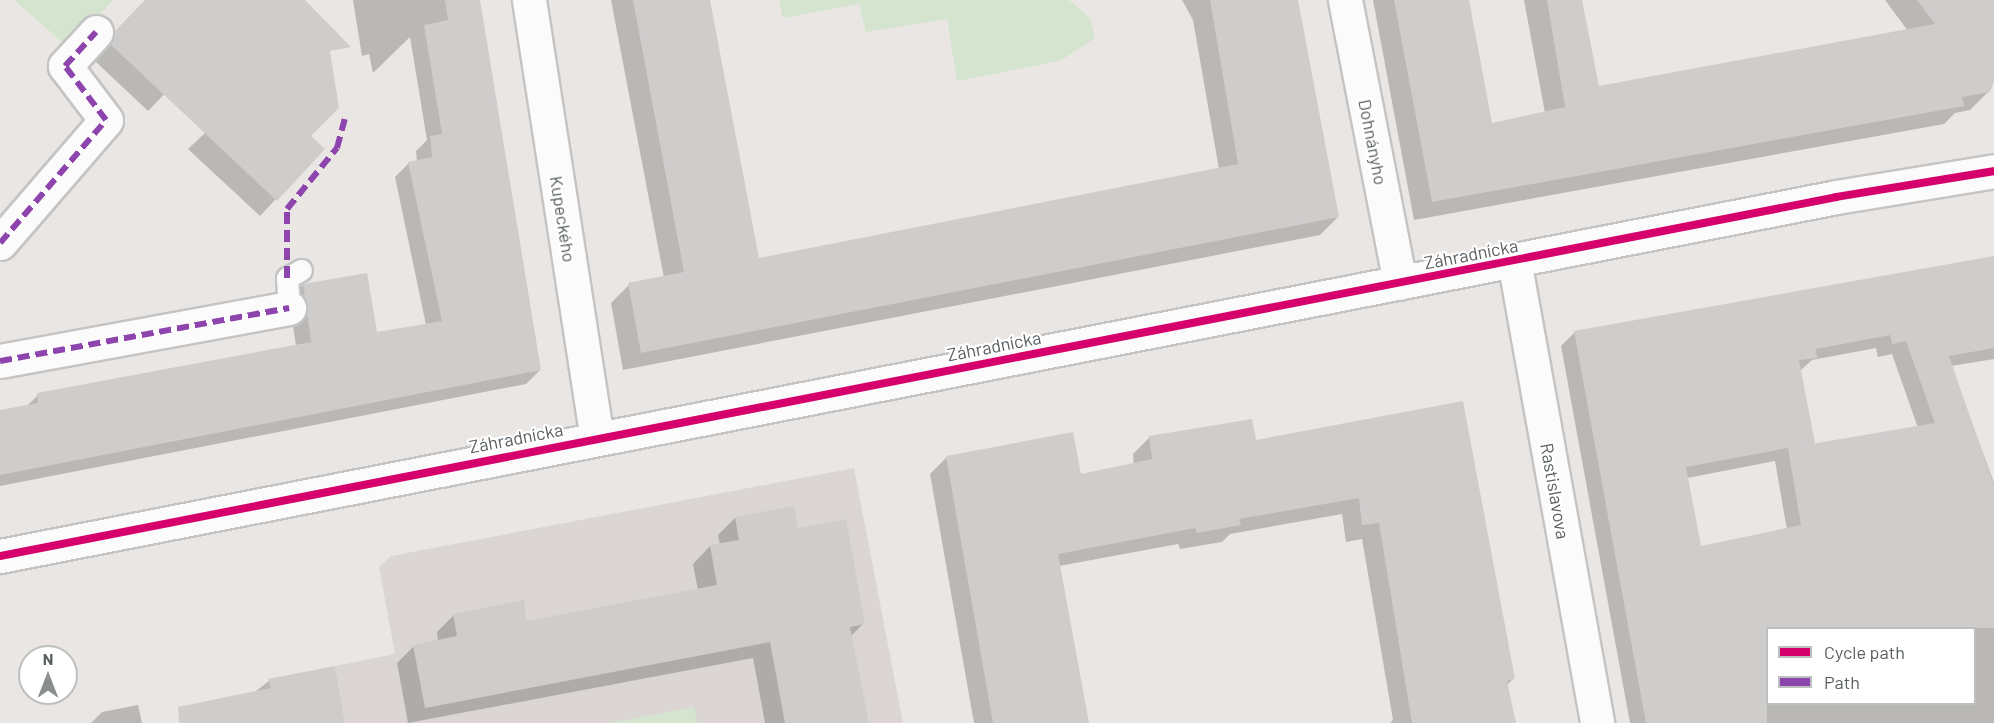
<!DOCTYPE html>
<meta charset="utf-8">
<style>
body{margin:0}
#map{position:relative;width:1994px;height:723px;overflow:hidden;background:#e9e6e3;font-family:Barlow,sans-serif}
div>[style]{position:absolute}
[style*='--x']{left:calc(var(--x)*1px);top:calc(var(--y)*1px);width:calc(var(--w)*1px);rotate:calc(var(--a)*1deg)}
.education>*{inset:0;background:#dbd6d3}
.green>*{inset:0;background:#d5e4cf}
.shadow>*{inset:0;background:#0003}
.building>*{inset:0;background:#cfcdcc}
.roads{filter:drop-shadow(2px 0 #c5c4c4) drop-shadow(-2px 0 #c5c4c4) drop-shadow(0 2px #c5c4c4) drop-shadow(0 -2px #c5c4c4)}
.service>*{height:21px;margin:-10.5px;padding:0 10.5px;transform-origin:10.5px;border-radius:10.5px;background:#fcfbfb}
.minor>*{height:33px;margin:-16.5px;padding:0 16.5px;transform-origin:16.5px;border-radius:16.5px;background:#fcfbfb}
.tertiary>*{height:33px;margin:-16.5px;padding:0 16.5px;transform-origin:16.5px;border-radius:16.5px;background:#fcfbfb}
.quiet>*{height:6px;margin-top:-3px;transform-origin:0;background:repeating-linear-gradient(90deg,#8e44ad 0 12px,transparent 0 18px)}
.cycleway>*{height:8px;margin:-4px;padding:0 4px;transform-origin:4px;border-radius:4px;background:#d6006c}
span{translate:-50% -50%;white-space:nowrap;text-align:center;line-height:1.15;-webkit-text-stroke:4.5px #fff;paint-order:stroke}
.street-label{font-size:18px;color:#595e61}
.legend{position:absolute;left:1766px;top:627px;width:210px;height:78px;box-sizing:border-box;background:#fff;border:2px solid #bdbfc0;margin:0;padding:8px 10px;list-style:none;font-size:18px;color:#595e61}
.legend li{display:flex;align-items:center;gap:12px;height:30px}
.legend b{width:30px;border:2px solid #bdbfc0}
.north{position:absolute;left:18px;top:645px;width:60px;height:60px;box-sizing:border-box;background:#fff;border:2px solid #bdbfc0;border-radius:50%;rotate:0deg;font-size:16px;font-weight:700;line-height:24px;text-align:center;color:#595e61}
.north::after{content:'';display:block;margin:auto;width:21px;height:27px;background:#8b8e8e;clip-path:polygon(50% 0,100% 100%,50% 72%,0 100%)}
</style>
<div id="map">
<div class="education">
<i style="clip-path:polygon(854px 468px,903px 723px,345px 723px,335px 666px,395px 654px,379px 567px,391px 556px)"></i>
</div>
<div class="green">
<i style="clip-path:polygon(14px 0,113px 0,69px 48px)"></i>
<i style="clip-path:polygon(779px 0,1069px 0,1090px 18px,1095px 38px,1060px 61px,957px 81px,947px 19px,866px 32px,859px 4px,783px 18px)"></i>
<i style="clip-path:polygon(694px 707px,697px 723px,609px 723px)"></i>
</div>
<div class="shadow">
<i style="clip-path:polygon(148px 0,255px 0,148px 111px,95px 61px,99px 50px)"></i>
<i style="clip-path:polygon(353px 0,479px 0,540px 370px,526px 384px,0 486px,0 411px,26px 407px,38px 395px,296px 346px,289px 299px,303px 285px,376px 334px,426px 325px,395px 177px,409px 163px,417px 161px,416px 151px,427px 140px,410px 37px,373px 73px,369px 54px,362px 56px)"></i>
<i style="clip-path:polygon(611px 0,709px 0,758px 259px,1219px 169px,1193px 20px,1182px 0,1297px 0,1338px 217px,1320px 235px,623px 370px,611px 303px,629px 285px,664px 278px)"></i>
<i style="clip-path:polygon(1373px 0,1468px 0,1491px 124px,1545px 113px,1524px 0,1581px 0,1597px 88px,1908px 31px,1885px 0,1994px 0,1994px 76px,1989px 91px,1970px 110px,1955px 113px,1944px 124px,1414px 220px)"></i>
<i style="clip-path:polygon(323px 22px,309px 136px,323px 149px,260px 216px,188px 149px)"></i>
<i style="clip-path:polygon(evenodd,1994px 259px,1994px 359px,1951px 366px,1994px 483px,1994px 723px,1630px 723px,1561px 346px,1575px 332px,1994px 259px,1876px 348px,1878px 357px,1892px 354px,1918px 428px,1810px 446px,1813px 443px,1800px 371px,1812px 360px,1876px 348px,1994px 259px,1775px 461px,1787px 530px,1700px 548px,1687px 478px,1775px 461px,1994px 259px,1768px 628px,1974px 628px,1974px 704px,1768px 704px,1768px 628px)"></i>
<i style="clip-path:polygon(1461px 403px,1513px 679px,1507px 685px,1514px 723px,1390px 723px,1393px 720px,1362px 539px,1346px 542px,1342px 514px,1230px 534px,1222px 542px,1180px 549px,1178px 544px,1059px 566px,1087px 723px,974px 723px,930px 474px,947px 457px,1079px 475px,1134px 465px,1133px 454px,1150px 437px,1255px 442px)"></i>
<i style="clip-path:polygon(735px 518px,797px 530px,864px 623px,850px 637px,867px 723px,765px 723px,753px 658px,408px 723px,397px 663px,414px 646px,438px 641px,437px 632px,454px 615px,526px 623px,698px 590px,693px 564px,710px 546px,720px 545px,718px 535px)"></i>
<i style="clip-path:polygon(269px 681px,344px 723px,214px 723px)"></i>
<i style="clip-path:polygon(138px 705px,142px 723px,91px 723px,102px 712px)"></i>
</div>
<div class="building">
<i style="clip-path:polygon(145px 0,305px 0,351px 47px,330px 51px,339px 108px,311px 136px,325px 149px,277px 201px,110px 44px,114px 32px)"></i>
<i style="clip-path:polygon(445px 0,480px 0,541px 370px,0 475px,0 410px,38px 403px,37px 393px,311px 342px,303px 284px,367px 273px,377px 332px,442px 321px,408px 162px,432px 157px,430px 136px,442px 134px,424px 25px,448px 20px)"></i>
<i style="clip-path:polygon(633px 0,710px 0,759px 258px,1238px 164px,1210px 0,1298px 0,1339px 217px,641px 353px,628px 283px,684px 272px)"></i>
<i style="clip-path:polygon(1394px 0,1469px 0,1492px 123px,1565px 107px,1547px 0,1582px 0,1599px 86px,1935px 24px,1917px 0,1994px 0,1994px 81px,1990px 92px,1962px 97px,1964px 106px,1432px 202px)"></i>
<i style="clip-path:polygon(evenodd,1994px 256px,1994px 348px,1949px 356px,1994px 486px,1994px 628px,1767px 628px,1767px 723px,1646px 723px,1574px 331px,1994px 256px,1890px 335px,1892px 344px,1906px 341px,1935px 423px,1788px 448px,1815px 443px,1799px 360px,1817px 358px,1816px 349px,1890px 335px,1994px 256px,1788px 448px,1801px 525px,1701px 546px,1686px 467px,1788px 448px)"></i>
<i style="clip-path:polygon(1463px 401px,1515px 679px,1507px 681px,1516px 723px,1412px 723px,1379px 523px,1362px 525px,1359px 498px,1239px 519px,1241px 525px,1197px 533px,1195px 528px,1058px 554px,1089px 723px,993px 723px,946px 456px,1073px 432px,1081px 474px,1152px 459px,1149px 436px,1252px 419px,1256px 440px)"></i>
<i style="clip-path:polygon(794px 506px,798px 528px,846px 519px,865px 624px,850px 627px,869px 723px,785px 723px,770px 642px,425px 708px,413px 645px,457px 636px,453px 614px,524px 600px,527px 621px,717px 585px,710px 545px,739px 540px,735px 517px)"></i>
<i style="clip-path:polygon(335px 666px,345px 723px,179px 723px,178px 707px,271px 688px,268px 679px)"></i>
</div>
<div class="roads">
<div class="service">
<i style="--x:289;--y:308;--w:30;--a:-94"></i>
<i style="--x:287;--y:278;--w:16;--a:-30"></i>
</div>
<div class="minor">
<i style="--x:529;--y:0;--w:442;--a:81.2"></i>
<i style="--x:1345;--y:0;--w:288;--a:79"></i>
<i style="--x:0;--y:243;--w:162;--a:-49.2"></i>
<i style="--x:106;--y:120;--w:68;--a:-127.2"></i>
<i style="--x:65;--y:66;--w:46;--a:-47.6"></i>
<i style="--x:1514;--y:260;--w:470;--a:79.8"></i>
<i style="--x:0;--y:361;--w:294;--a:-10.4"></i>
</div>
<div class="tertiary">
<i style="--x:0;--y:556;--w:1871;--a:-11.06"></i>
<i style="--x:1836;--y:197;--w:160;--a:-9.3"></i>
</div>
</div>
<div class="quiet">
<i style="--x:0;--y:243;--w:162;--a:-49.2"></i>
<i style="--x:106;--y:120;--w:68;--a:-127.2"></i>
<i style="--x:65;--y:66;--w:46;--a:-47.6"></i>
<i style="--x:287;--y:278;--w:69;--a:-90"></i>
<i style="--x:287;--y:209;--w:79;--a:-50.7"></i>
<i style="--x:337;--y:148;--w:30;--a:-75"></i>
<i style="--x:0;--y:361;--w:294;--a:-10.4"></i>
</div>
<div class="cycleway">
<i style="--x:0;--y:556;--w:1871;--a:-11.06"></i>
<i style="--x:1836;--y:197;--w:160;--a:-9.3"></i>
</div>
<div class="street-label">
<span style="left:1373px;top:142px;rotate:79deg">Dohnányho</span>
<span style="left:563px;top:219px;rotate:81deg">Kupeckého</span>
<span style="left:1471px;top:254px;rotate:-11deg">Záhradnícka</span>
<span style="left:994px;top:346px;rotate:-11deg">Záhradnícka</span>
<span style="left:516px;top:438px;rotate:-11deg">Záhradnícka</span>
<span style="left:1555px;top:491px;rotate:80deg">Rastislavova</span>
</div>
<ul class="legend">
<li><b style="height:8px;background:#d6006c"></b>Cycle path</li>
<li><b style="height:8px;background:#8e44ad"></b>Path</li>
</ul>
<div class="north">N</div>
</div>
